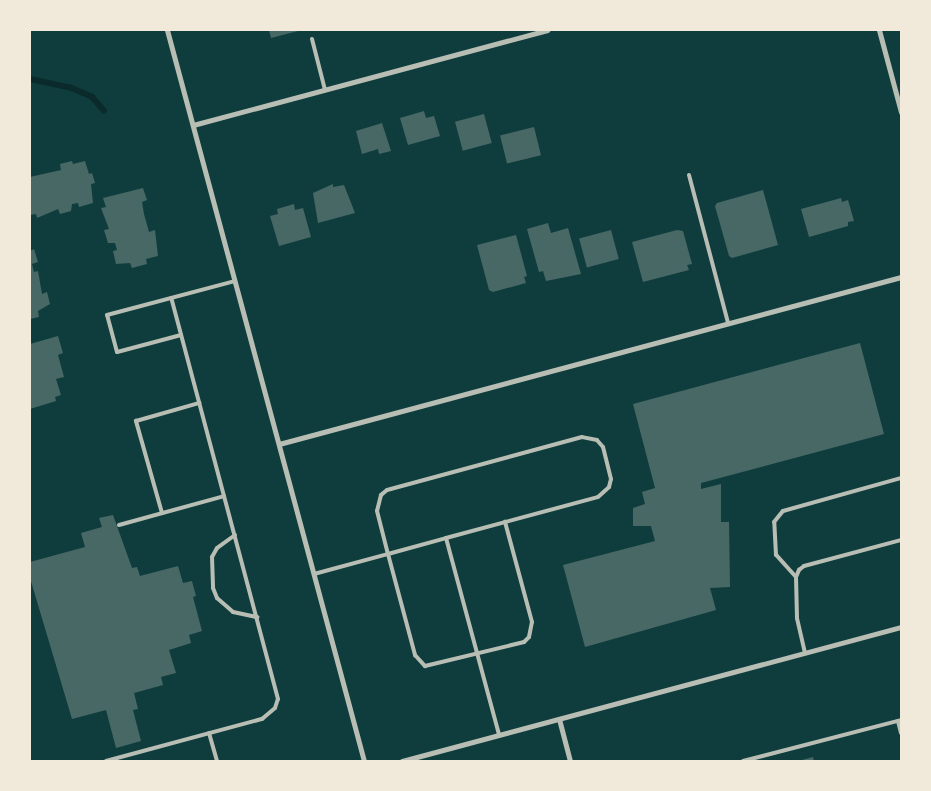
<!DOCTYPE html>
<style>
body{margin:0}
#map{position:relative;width:931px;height:791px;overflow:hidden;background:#0f3d3e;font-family:Manrope,sans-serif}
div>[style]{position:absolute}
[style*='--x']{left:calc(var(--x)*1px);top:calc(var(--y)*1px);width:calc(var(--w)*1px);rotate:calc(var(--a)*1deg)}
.stream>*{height:6px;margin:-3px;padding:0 3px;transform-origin:3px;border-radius:3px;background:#0a2a2b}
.building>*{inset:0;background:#486865;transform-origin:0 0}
.service>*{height:4px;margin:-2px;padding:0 2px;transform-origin:2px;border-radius:2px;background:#b8beb3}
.minor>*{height:5px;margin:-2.5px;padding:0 2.5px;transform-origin:2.5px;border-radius:2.5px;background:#b8beb3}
span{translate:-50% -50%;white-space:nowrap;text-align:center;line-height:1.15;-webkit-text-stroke:5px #f1e9da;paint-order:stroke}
.frame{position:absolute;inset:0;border:31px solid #f1e9da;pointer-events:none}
</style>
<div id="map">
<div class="stream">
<i style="--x:30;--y:79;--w:40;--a:12"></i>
<i style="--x:69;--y:87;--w:25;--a:23"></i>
<i style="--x:92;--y:97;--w:18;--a:49"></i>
</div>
<div class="building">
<i style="clip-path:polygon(269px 30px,298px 30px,298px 31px,271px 38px)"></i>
<i style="clip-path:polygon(424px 111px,426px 118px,434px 116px,440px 136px,408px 145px,400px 118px)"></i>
<i style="left:484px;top:114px;width:30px;height:30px;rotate:75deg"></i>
<i style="clip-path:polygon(382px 123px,391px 151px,379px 154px,378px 149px,362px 154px,356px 131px)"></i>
<i style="left:534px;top:127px;width:29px;height:35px;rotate:76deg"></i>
<i style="clip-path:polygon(72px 161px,73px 164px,85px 161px,89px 174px,92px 173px,95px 183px,91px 184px,93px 203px,79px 207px,78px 203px,72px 204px,71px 211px,60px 214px,58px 209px,37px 218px,36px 214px,30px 215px,30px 177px,61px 170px,60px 164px)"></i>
<i style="clip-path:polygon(333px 184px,333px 187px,344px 185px,355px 213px,318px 223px,313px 193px)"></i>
<i style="clip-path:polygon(143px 188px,147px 200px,142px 202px,144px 214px,149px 232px,155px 230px,158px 256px,146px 259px,147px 264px,132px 268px,130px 263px,116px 264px,113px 251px,117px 250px,115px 243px,108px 243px,104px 230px,109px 229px,101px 208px,106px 207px,103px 198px)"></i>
<i style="clip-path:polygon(763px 190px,778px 245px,732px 258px,729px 256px,715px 206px,717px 203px)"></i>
<i style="clip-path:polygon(841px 198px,842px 202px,848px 200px,854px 221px,848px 222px,848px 226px,809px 237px,801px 209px)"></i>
<i style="clip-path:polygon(294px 204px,295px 210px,303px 208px,311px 237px,279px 246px,270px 216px,278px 214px,277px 209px)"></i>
<i style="clip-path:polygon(548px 223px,551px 233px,568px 228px,581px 274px,546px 281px,543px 271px,539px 272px,527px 229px)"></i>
<i style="left:611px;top:230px;width:30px;height:33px;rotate:75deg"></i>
<i style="clip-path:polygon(677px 230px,683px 231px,692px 264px,687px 265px,689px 270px,643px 282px,632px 242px)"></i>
<i style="clip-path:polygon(516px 235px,527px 276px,524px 277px,526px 283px,493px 292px,489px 290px,477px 245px)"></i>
<i style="clip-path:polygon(34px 249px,38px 262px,32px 264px,34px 272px,38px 271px,42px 294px,47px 292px,50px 304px,38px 311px,39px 317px,30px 319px,30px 251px)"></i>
<i style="clip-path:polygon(58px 336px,63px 353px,58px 355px,64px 377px,56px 379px,61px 395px,55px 397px,56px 401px,30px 409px,30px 344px)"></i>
<i style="clip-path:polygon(860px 343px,884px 434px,701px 483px,701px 489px,721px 484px,721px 522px,729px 522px,730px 587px,710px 588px,716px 610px,585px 647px,563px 565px,655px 541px,651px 526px,633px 526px,633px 508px,645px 504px,642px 492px,655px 488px,633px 404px)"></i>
<i style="clip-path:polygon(113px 515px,132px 568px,137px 567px,140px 576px,178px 566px,183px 583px,192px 581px,196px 596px,193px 597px,202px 631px,189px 635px,191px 643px,169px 650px,176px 673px,161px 677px,163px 685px,134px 693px,138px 709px,133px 710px,141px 741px,116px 748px,106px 710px,72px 719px,30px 578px,30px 562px,85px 547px,81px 533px,102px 527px,99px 518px)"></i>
<i style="clip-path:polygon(813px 757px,814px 761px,802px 761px,802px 760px)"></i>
</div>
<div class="service">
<i style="--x:312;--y:39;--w:53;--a:75.7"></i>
<i style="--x:689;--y:175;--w:153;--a:75.2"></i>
<i style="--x:181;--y:335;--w:66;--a:165.1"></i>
<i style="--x:117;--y:352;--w:38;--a:-105"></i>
<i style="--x:107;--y:315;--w:132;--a:-14.9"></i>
<i style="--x:162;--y:513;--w:96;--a:-105.8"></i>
<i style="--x:136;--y:421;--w:66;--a:-15.9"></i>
<i style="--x:119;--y:525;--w:109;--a:-15.4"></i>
<i style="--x:235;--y:535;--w:22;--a:144"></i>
<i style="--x:217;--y:548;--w:10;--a:119"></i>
<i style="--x:212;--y:557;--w:31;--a:88"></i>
<i style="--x:213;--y:588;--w:11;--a:68"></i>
<i style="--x:217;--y:598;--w:21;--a:41"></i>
<i style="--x:233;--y:612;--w:25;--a:12"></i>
<i style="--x:446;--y:538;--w:204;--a:74.9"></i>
<i style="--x:314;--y:574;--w:77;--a:-15.1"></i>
<i style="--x:388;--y:554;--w:60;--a:-15.4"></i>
<i style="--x:446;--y:538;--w:157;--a:-15.1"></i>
<i style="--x:598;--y:497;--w:15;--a:-42"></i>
<i style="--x:609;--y:487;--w:8;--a:-76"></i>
<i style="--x:611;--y:479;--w:33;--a:-104"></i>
<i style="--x:603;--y:447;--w:9;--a:-131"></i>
<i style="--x:597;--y:440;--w:15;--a:-169"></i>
<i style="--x:582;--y:437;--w:202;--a:164.8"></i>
<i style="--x:387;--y:490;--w:8;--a:140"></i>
<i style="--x:381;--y:495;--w:16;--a:104"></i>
<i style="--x:377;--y:511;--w:44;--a:75.7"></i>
<i style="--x:388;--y:554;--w:105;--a:75"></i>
<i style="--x:415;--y:655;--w:15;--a:48"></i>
<i style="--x:425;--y:666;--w:102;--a:-13.6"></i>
<i style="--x:524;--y:642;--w:7;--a:-45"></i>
<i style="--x:529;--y:637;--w:15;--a:-79"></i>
<i style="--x:532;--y:622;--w:104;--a:-105.1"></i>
<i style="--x:796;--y:577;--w:30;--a:-132"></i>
<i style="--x:776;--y:555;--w:33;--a:-93"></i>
<i style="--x:774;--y:522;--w:14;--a:-51"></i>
<i style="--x:783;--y:511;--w:123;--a:-15.6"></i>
<i style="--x:805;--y:653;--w:36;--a:-103"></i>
<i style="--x:797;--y:618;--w:41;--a:-91.4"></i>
<i style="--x:796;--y:577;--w:8;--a:-67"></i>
<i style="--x:799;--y:570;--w:6;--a:-39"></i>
<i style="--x:804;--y:566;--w:100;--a:-15"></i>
<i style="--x:898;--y:721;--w:12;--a:76"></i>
<i style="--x:209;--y:733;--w:29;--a:74"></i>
<i style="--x:106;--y:761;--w:162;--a:-15.1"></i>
<i style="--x:262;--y:719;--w:17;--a:-40"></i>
<i style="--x:275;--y:708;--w:9;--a:-72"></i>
<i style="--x:278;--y:699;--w:415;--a:-104.9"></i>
<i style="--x:743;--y:761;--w:163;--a:-14.5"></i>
</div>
<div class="minor">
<i style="--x:167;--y:30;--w:757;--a:74.92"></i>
<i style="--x:879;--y:30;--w:85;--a:75"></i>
<i style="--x:193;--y:125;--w:367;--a:-15"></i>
<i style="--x:279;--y:444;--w:644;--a:-15.03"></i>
<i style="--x:559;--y:719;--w:43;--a:75.3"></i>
<i style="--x:402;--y:761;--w:517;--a:-15.03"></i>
</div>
<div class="frame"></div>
</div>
